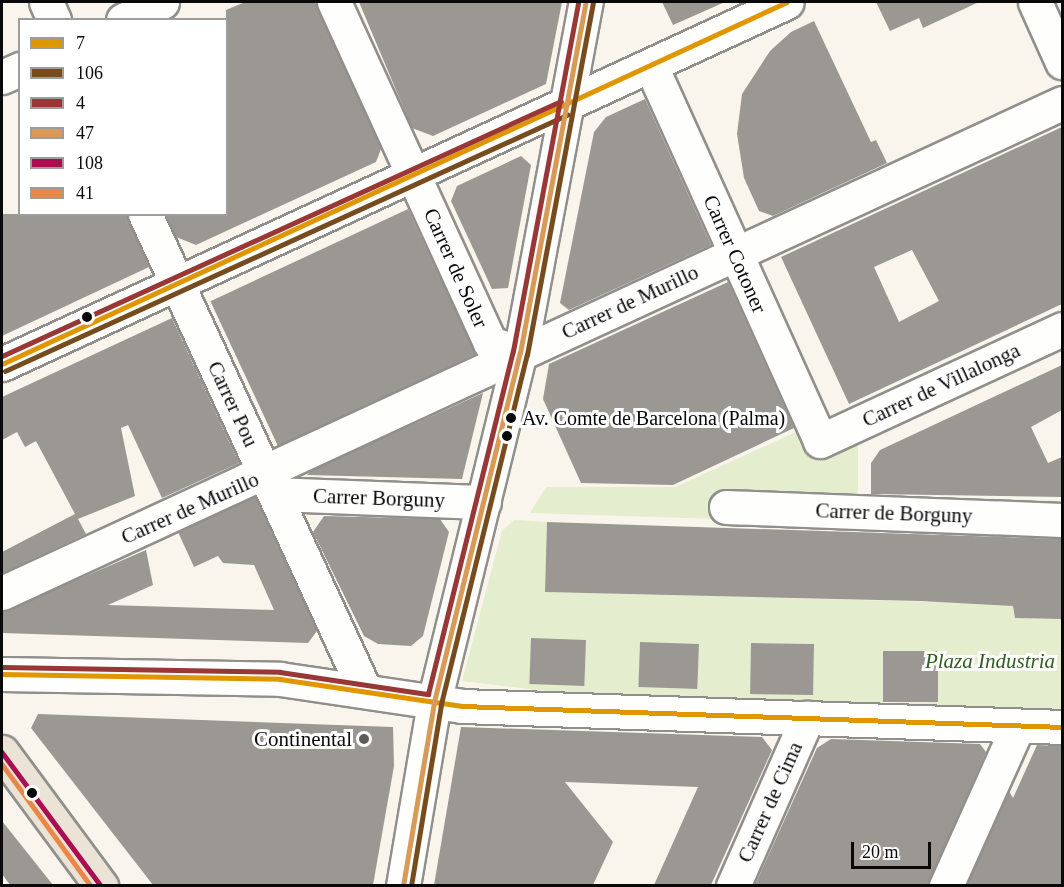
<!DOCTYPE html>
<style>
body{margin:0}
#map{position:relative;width:1064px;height:887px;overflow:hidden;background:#f9f5ec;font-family:"Times New Roman",serif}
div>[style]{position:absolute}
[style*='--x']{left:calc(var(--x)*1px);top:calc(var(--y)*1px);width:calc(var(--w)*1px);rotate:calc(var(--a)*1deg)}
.green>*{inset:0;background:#e4edcd}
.building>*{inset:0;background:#9b9893;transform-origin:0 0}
.roads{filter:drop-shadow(2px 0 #918f8b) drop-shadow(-2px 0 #918f8b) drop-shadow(0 2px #918f8b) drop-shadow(0 -2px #918f8b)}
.minor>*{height:33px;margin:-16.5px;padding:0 16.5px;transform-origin:16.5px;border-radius:16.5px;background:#fefefc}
.major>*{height:33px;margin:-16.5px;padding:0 16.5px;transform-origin:16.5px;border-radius:16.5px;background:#ebe3d6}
.bus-1>*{height:4.5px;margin:-2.25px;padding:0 2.25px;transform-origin:2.25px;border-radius:2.25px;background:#df9601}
.bus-2>*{height:4.5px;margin:-2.25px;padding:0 2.25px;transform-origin:2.25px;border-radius:2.25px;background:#764c1f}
.bus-3>*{height:4.5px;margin:-2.25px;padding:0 2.25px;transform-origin:2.25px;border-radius:2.25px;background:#993636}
.bus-4>*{height:4.5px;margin:-2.25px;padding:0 2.25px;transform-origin:2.25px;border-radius:2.25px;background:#d79a57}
.bus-5>*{height:4.5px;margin:-2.25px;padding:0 2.25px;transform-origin:2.25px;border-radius:2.25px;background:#aa0e51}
.bus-6>*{height:4.5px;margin:-2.25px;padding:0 2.25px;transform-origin:2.25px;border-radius:2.25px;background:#e98746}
.dots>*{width:16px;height:16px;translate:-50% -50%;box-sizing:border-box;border:3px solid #fff;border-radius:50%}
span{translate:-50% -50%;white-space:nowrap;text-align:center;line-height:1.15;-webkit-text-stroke:6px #fff;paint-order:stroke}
.bus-label{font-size:20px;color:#090909}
.left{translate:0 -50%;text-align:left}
.street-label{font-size:21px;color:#090909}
.park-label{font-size:21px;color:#325e1d;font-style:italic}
.poi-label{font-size:21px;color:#090909}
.right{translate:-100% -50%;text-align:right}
.frame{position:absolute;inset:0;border:3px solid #090909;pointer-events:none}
.legend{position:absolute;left:18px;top:18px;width:210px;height:198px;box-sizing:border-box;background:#fff;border:2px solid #9d9d9d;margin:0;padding:8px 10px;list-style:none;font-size:18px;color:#090909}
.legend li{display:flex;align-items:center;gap:12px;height:30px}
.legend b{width:30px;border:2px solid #9d9d9d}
.scale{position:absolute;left:851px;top:842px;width:80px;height:27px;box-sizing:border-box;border:3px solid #090909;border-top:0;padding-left:8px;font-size:18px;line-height:21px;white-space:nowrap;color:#090909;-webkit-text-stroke:4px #fff;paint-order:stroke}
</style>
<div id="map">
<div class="green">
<i style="clip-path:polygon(798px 431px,813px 461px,858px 443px,858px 508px,939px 503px,942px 497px,1062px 501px,1062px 530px,530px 513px,546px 487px,675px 487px)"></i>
<i style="clip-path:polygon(evenodd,514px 520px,547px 522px,546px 592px,1013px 604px,1015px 618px,1062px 619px,1062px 713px,580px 695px,462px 681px,502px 531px,514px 520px,640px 643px,699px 644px,698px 689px,639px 687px,640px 643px,514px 520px,751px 643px,814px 644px,813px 695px,751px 643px,514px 520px,883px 651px,938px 651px,938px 702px,883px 703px,883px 651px)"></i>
</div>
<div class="building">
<i style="clip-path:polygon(245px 2px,315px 2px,381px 149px,376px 162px,196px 245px,176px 237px,166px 214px,226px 214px,226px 10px)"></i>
<i style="clip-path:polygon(359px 2px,562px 2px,546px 84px,433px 136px,412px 128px)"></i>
<i style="clip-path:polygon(662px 2px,725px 2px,673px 25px)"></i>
<i style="clip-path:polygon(876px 2px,979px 2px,923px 28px,919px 18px,890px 31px)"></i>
<i style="clip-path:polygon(814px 21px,871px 142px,876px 140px,887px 163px,773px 216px,759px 211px,744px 178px,737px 134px,742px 94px,770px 51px,791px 32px)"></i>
<i style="clip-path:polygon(645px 99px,711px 245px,569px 310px,560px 303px,594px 132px,606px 117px)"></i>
<i style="clip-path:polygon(evenodd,1062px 127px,1062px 304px,849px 404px,781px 257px,1062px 127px,912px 250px,939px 301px,899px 322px,874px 267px,912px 250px)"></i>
<i style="clip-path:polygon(521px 156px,531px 165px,508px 288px,492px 289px,451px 201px,457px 186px)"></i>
<i style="left:408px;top:209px;width:160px;height:218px;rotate:65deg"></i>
<i style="clip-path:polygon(2px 214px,127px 214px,149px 267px,2px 336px)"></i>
<i style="clip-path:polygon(728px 282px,794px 428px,673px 485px,581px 483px,543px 399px,549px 364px)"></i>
<i style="clip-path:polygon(172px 318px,239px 463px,162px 498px,128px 425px,121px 428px,135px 496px,78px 519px,86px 534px,2px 573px,2px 552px,75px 514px,36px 441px,25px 447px,17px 432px,2px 440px,2px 397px)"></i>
<i style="clip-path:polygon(1062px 365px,1062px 410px,1031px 427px,1048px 463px,1062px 457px,1062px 497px,871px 494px,871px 463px,880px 450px)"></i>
<i style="clip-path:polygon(483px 393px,462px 479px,307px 475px,312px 470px)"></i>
<i style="clip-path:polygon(255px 497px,317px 631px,308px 643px,2px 633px,2px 612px,146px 550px,153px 585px,108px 605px,274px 610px,254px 565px,223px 563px,218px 556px,194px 567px,178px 532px)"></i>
<i style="clip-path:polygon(324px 516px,440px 519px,449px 532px,423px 636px,411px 646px,378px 644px,364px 636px,313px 532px)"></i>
<i style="clip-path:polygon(547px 522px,1062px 539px,1062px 619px,1015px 618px,1013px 606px,920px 601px,545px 592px)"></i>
<i style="left:531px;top:638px;width:55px;height:46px;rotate:2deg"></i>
<i style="left:640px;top:642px;width:59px;height:45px;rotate:2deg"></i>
<i style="left:751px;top:643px;width:63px;height:51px;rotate:1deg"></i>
<i style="left:883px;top:651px;width:55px;height:51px"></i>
<i style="clip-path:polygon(38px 714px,393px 727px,394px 766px,373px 885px,153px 885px,31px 728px)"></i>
<i style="clip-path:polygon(461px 727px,762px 737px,772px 750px,711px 885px,654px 885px,698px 787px,565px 782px,613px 842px,593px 885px,434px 885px)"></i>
<i style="clip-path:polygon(831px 739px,980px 744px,986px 752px,928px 885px,755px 885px,817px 748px)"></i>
<i style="clip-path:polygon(1037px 745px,1062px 746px,1062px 885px,967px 885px,1009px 791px,1013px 798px)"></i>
<i style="clip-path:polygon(2px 821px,53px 885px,10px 885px,2px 874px)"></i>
</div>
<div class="roads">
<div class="minor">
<i style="--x:46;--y:2;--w:20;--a:66"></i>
<i style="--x:334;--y:2;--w:375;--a:65.4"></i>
<i style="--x:490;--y:343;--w:32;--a:18"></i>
<i style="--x:1035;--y:2;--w:66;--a:65.8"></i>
<i style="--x:123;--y:20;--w:43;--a:-24.8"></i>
<i style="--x:651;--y:66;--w:411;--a:65.7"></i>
<i style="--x:820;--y:441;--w:267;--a:-24.8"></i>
<i style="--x:2;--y:77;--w:20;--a:-24"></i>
<i style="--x:145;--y:214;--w:525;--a:65.24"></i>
<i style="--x:2;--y:364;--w:864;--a:-24.76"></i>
<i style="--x:275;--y:494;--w:209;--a:2.2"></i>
<i style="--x:726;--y:507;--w:336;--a:2.2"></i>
<i style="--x:2;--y:593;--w:1168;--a:-24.81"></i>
<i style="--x:2;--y:674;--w:278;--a:1"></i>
<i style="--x:280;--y:679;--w:184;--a:8.4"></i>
<i style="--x:462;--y:706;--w:600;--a:2"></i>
<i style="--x:403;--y:886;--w:187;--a:-80.4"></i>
<i style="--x:434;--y:702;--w:359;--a:-76.2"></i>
<i style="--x:520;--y:353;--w:357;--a:-79.4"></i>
<i style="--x:733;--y:886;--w:184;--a:-66.2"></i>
<i style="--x:946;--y:886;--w:175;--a:-65.8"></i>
</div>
<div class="major">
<i style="--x:2;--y:752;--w:167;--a:53.5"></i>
</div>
</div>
<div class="bus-1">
<i style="--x:2;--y:364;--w:864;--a:-24.76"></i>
<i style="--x:2;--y:674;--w:278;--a:1"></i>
<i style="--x:280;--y:679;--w:184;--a:8.4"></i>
<i style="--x:462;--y:706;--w:600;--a:2"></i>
</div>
<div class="bus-2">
<i style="--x:5;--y:371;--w:618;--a:-24.49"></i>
<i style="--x:411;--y:886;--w:184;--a:-80.6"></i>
<i style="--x:441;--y:704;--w:359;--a:-76.2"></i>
<i style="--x:527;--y:355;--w:358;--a:-79.4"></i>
</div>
<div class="bus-3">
<i style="--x:2;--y:356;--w:614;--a:-24.52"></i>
<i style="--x:2;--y:667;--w:278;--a:1"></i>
<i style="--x:280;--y:672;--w:150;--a:8.5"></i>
<i style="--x:428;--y:694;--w:353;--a:-76.1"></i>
<i style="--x:513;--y:351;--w:355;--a:-79.4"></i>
</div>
<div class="bus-4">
<i style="--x:403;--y:886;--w:187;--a:-80.4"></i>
<i style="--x:434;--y:702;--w:359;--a:-76.2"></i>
<i style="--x:520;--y:353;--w:357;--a:-79.4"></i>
</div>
<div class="bus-5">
<i style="--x:2;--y:752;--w:167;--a:53.5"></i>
</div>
<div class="bus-6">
<i style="--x:2;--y:764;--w:151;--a:53.9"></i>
</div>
<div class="dots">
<i style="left:87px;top:317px;background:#090909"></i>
<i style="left:511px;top:418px;background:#090909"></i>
<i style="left:507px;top:436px;background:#090909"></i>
<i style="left:364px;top:739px;background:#5d5c58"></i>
<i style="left:32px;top:793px;background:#090909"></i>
</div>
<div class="bus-label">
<span class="left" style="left:522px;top:418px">Av. Comte de Barcelona (Palma)</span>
</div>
<div class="street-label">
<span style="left:735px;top:254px;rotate:66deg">Carrer Cotoner</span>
<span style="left:456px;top:268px;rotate:66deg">Carrer de Soler</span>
<span style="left:630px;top:302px;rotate:-25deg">Carrer de Murillo</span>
<span style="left:941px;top:385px;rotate:-25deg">Carrer de Villalonga</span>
<span style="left:233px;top:404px;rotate:65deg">Carrer Pou</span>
<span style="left:379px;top:498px;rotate:2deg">Carrer Borguny</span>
<span style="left:190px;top:508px;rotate:-24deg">Carrer de Murillo</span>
<span style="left:894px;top:513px;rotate:2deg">Carrer de Borguny</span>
<span style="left:770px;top:802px;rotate:-66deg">Carrer de Cima</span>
</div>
<div class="park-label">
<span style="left:990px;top:661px">Plaza Industria</span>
</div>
<div class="poi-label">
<span class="right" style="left:352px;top:739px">Continental</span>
</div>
<div class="frame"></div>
<ul class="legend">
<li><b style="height:8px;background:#df9601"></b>7</li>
<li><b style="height:8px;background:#764c1f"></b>106</li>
<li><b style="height:8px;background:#993636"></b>4</li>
<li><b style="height:8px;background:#d79a57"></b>47</li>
<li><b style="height:8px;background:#aa0e51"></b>108</li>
<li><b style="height:8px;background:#e98746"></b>41</li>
</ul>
<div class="scale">20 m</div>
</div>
